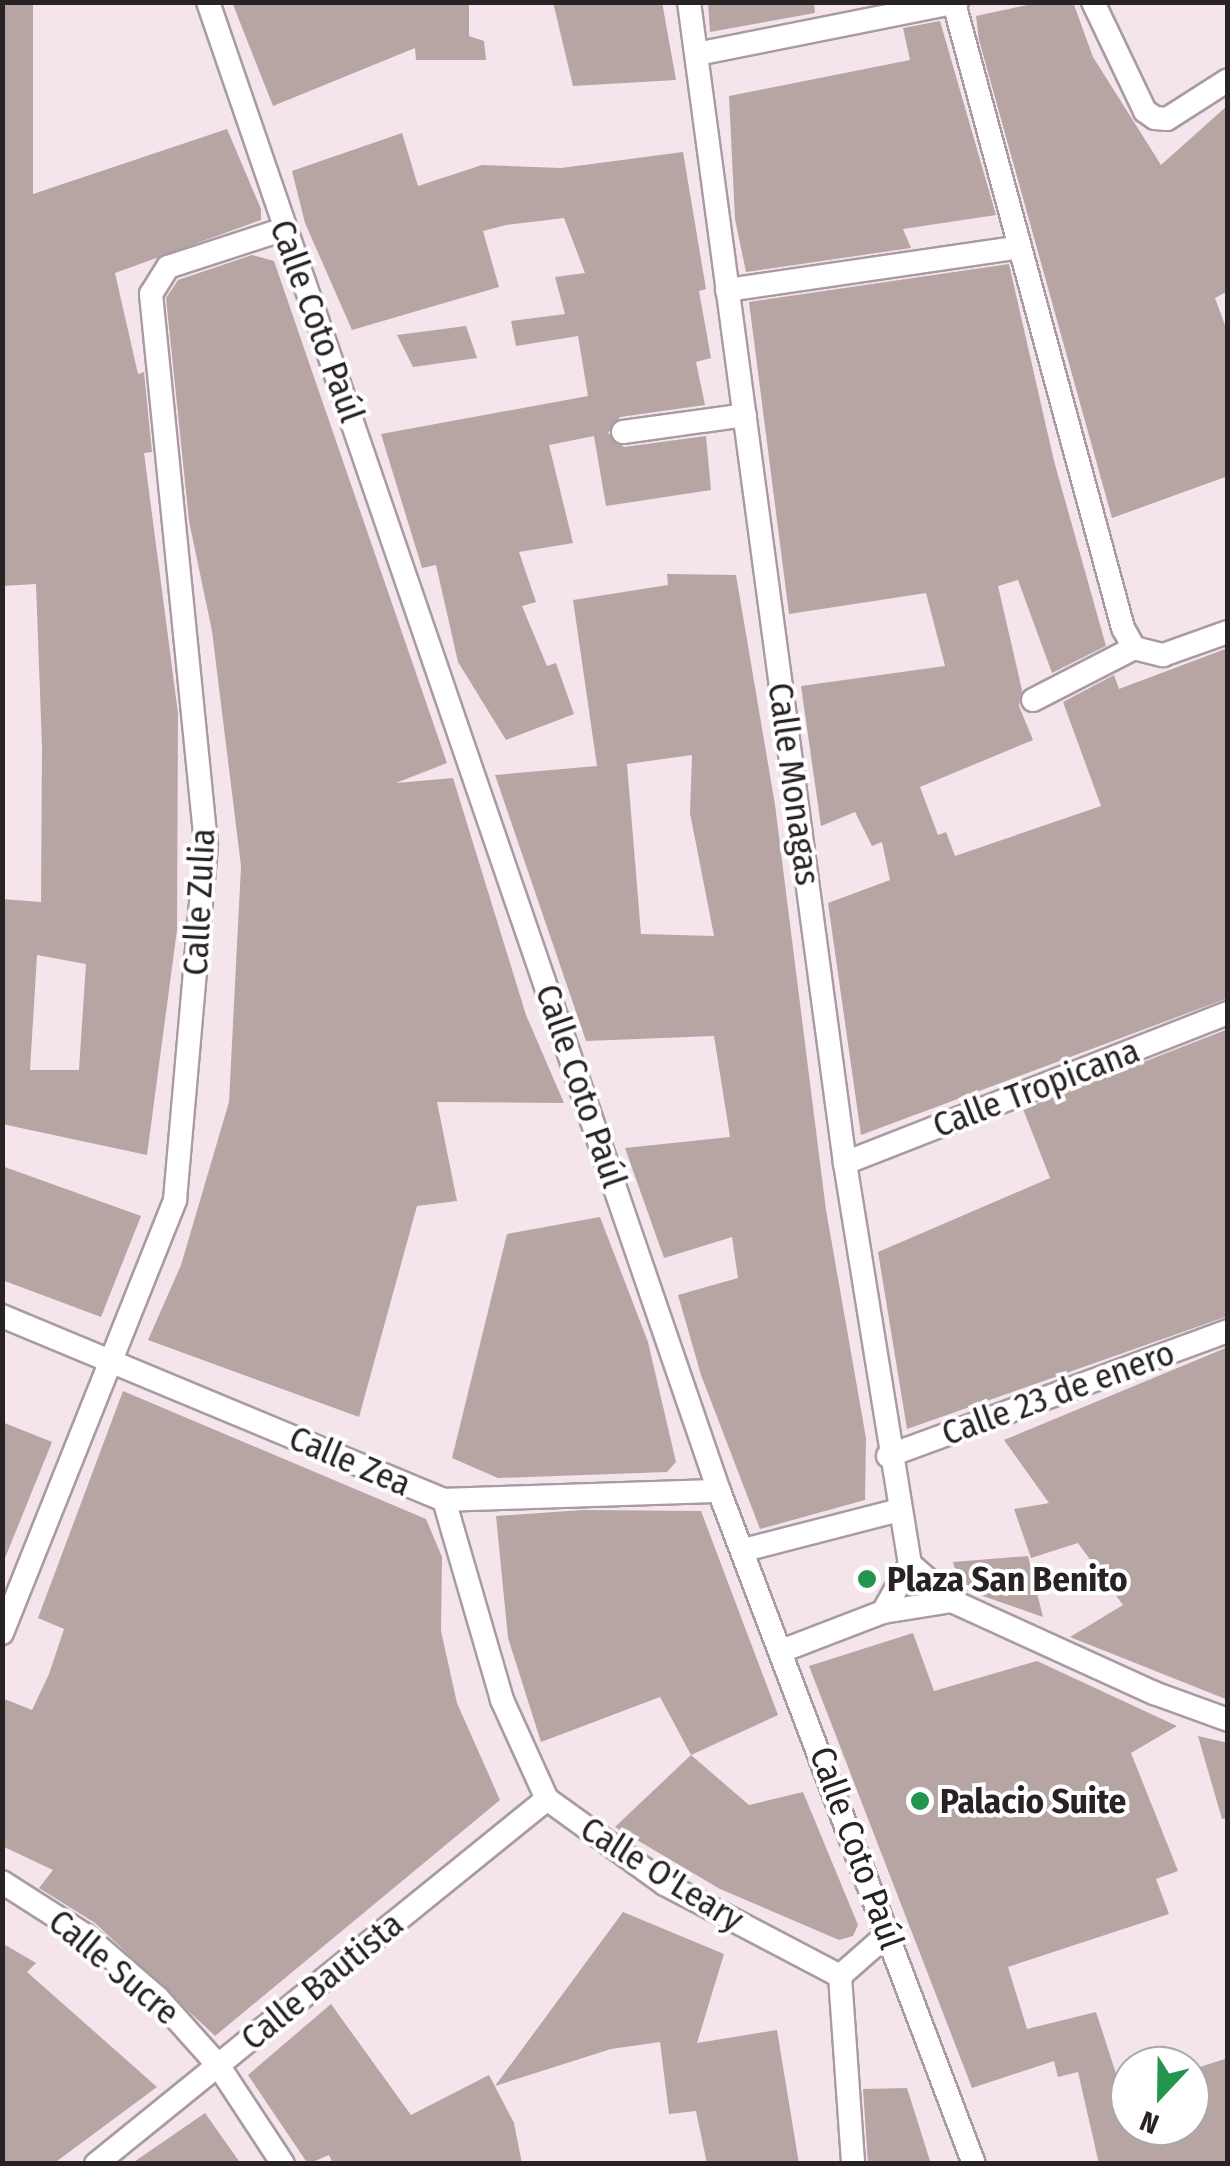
<!DOCTYPE html>
<meta charset="utf-8">
<style>
body{margin:0}
#map{position:relative;width:1230px;height:2166px;overflow:hidden;background:#f4e4ec;font-family:"Fira Sans Condensed",sans-serif}
div>[style]{position:absolute}
[style*='--x']{left:calc(var(--x)*1px);top:calc(var(--y)*1px);width:calc(var(--w)*1px);rotate:calc(var(--a)*1deg)}
.building>*{inset:0;background:#b7a5a4}
.roads{filter:drop-shadow(2px 0 #aa9aa2) drop-shadow(-2px 0 #aa9aa2) drop-shadow(0 2px #aa9aa2) drop-shadow(0 -2px #aa9aa2)}
.minor>*{height:22px;margin:-11px;padding:0 11px;transform-origin:11px;border-radius:11px;background:#fff}
.dots>*{width:28px;height:28px;translate:-50% -50%;box-sizing:border-box;border:5px solid #fff;border-radius:50%}
span{translate:-50% -50%;white-space:nowrap;text-align:center;line-height:1.15;-webkit-text-stroke:8px #fff;paint-order:stroke}
.street-label{font-size:35px;color:#282225}
.poi-label{font-size:35px;color:#282225;font-weight:700}
.left{translate:0 -50%;text-align:left}
.frame{position:absolute;inset:0;border:5px solid #282225;pointer-events:none}
.north{position:absolute;left:1110px;top:2046px;width:100px;height:100px;box-sizing:border-box;background:#fff;border:2px solid #a9a7a8;border-radius:50%;rotate:202deg;font-size:28px;font-weight:700;line-height:40px;text-align:center;color:#282225}
.north::after{content:'';display:block;margin:auto;width:35px;height:45px;background:#23954f;clip-path:polygon(50% 0,100% 100%,50% 72%,0 100%)}
</style>
<div id="map">
<div class="building">
<i style="clip-path:polygon(evenodd,2px 2px,33px 2px,33px 194px,227px 129px,261px 209px,261px 220px,115px 273px,138px 374px,144px 372px,152px 452px,144px 453px,178px 713px,177px 930px,147px 1155px,2px 1124px,2px 899px,41px 902px,42px 747px,36px 584px,2px 586px,2px 2px,37px 955px,86px 964px,79px 1070px,30px 1070px,37px 955px)"></i>
<i style="clip-path:polygon(232px 2px,469px 2px,469px 36px,484px 41px,486px 60px,416px 60px,415px 48px,273px 106px)"></i>
<i style="clip-path:polygon(553px 2px,662px 2px,676px 80px,573px 86px)"></i>
<i style="clip-path:polygon(708px 2px,814px 2px,815px 13px,710px 32px)"></i>
<i style="clip-path:polygon(1041px 2px,1073px 2px,1093px 57px,1161px 165px,1228px 105px,1228px 291px,1215px 298px,1228px 333px,1228px 476px,1112px 518px,979px 40px,976px 16px)"></i>
<i style="clip-path:polygon(940px 21px,996px 215px,903px 229px,911px 248px,746px 272px,735px 219px,729px 96px,910px 60px,903px 28px)"></i>
<i style="clip-path:polygon(402px 133px,418px 186px,482px 165px,561px 168px,683px 152px,706px 289px,699px 291px,711px 358px,696px 362px,705px 405px,620px 417px,608px 433px,624px 447px,706px 436px,711px 490px,606px 506px,594px 436px,549px 445px,573px 543px,519px 552px,536px 602px,522px 606px,547px 666px,556px 663px,574px 714px,506px 740px,458px 662px,436px 565px,422px 568px,381px 434px,588px 396px,578px 336px,516px 346px,511px 321px,565px 314px,555px 277px,585px 273px,564px 218px,506px 225px,483px 231px,499px 287px,352px 330px,305px 223px,292px 171px)"></i>
<i style="clip-path:polygon(252px 255px,274px 261px,447px 763px,396px 783px,453px 778px,526px 1015px,564px 1103px,437px 1102px,457px 1201px,417px 1206px,359px 1417px,148px 1340px,181px 1265px,229px 1102px,241px 866px,212px 631px,189px 521px,166px 298px,178px 280px)"></i>
<i style="clip-path:polygon(1009px 264px,1054px 461px,1106px 646px,1052px 673px,1018px 580px,998px 586px,1022px 690px,1019px 706px,1033px 740px,920px 787px,938px 835px,946px 832px,955px 856px,1101px 806px,1063px 702px,1114px 675px,1119px 689px,1228px 648px,1228px 998px,861px 1135px,828px 903px,890px 880px,882px 842px,872px 846px,855px 812px,821px 826px,801px 686px,945px 666px,926px 593px,789px 614px,749px 302px)"></i>
<i style="clip-path:polygon(466px 326px,477px 358px,413px 367px,397px 335px)"></i>
<i style="clip-path:polygon(evenodd,667px 574px,736px 575px,775px 805px,826px 1210px,866px 1438px,865px 1500px,760px 1529px,701px 1375px,678px 1295px,738px 1278px,732px 1237px,664px 1258px,625px 1148px,730px 1137px,714px 1036px,586px 1041px,495px 775px,597px 766px,573px 600px,668px 585px,667px 574px,692px 755px,690px 813px,714px 936px,641px 934px,627px 764px,692px 755px)"></i>
<i style="clip-path:polygon(1228px 1029px,1228px 1316px,907px 1429px,878px 1252px,1050px 1178px,1023px 1109px)"></i>
<i style="clip-path:polygon(2px 1166px,141px 1216px,101px 1317px,2px 1280px)"></i>
<i style="clip-path:polygon(600px 1217px,648px 1342px,676px 1462px,667px 1472px,498px 1478px,452px 1458px,507px 1234px)"></i>
<i style="clip-path:polygon(1228px 1347px,1228px 1700px,1070px 1637px,1123px 1605px,1078px 1543px,1031px 1558px,1014px 1509px,1049px 1503px,1004px 1440px)"></i>
<i style="clip-path:polygon(123px 1391px,426px 1519px,442px 1557px,441px 1631px,457px 1703px,500px 1800px,215px 2036px,95px 1923px,39px 1888px,53px 1870px,2px 1846px,2px 1698px,32px 1710px,49px 1674px,64px 1629px,38px 1618px)"></i>
<i style="clip-path:polygon(2px 1422px,52px 1442px,3px 1563px,2px 1563px)"></i>
<i style="clip-path:polygon(583px 1510px,701px 1511px,778px 1715px,691px 1755px,660px 1697px,541px 1742px,508px 1638px,496px 1516px)"></i>
<i style="clip-path:polygon(1028px 1556px,1043px 1617px,960px 1588px,953px 1562px)"></i>
<i style="clip-path:polygon(913px 1633px,934px 1691px,1037px 1661px,1177px 1726px,1131px 1753px,1178px 1871px,1156px 1879px,1169px 1914px,1008px 1967px,1027px 2029px,1096px 2012px,1121px 2089px,1130px 2086px,1130px 2126px,1190px 2126px,1190px 2070px,1228px 2058px,1228px 2164px,1099px 2164px,1078px 2072px,1058px 2077px,1054px 2061px,972px 2088px,809px 1666px)"></i>
<i style="clip-path:polygon(1198px 1736px,1228px 1743px,1228px 1818px,1222px 1819px)"></i>
<i style="clip-path:polygon(691px 1755px,749px 1805px,803px 1792px,858px 1925px,853px 1936px,839px 1940px,720px 1889px,615px 1827px)"></i>
<i style="clip-path:polygon(623px 1912px,724px 1954px,697px 2043px,777px 2030px,799px 2164px,707px 2164px,696px 2111px,669px 2114px,660px 2042px,611px 2049px,495px 2086px)"></i>
<i style="clip-path:polygon(2px 1943px,36px 1963px,27px 1972px,157px 2087px,53px 2164px,2px 2164px)"></i>
<i style="clip-path:polygon(331px 2004px,411px 2115px,489px 2075px,514px 2123px,522px 2164px,333px 2164px,329px 2155px,308px 2164px,248px 2075px)"></i>
<i style="clip-path:polygon(907px 2088px,931px 2164px,868px 2164px,863px 2089px)"></i>
<i style="clip-path:polygon(205px 2113px,241px 2164px,131px 2164px)"></i>
</div>
<div class="roads">
<div class="minor">
<i style="--x:208;--y:2;--w:1574;--a:71.06"></i>
<i style="--x:719;--y:1491;--w:720;--a:69.25"></i>
<i style="--x:689;--y:2;--w:1171;--a:82.35"></i>
<i style="--x:845;--y:1163;--w:406;--a:80.8"></i>
<i style="--x:1093;--y:2;--w:121;--a:64.5"></i>
<i style="--x:1145;--y:111;--w:12;--a:35"></i>
<i style="--x:1155;--y:118;--w:12;--a:5"></i>
<i style="--x:1167;--y:119;--w:72;--a:-32.6"></i>
<i style="--x:954;--y:3;--w:647;--a:74.87"></i>
<i style="--x:1123;--y:628;--w:23;--a:61"></i>
<i style="--x:1134;--y:648;--w:30;--a:14"></i>
<i style="--x:1163;--y:655;--w:69;--a:-19.5"></i>
<i style="--x:697;--y:54;--w:265;--a:-11.3"></i>
<i style="--x:727;--y:290;--w:296;--a:-8.3"></i>
<i style="--x:623;--y:432;--w:123;--a:-7.9"></i>
<i style="--x:1033;--y:700;--w:114;--a:-27.2"></i>
<i style="--x:845;--y:1163;--w:411;--a:-21.4"></i>
<i style="--x:2;--y:1316;--w:479;--a:22.6"></i>
<i style="--x:444;--y:1500;--w:275;--a:-1.9"></i>
<i style="--x:888;--y:1456;--w:362;--a:-20.2"></i>
<i style="--x:444;--y:1500;--w:208;--a:73.8"></i>
<i style="--x:502;--y:1700;--w:109;--a:65.6"></i>
<i style="--x:547;--y:1799;--w:145;--a:35.8"></i>
<i style="--x:665;--y:1884;--w:198;--a:27.7"></i>
<i style="--x:840;--y:1976;--w:188;--a:86"></i>
<i style="--x:744;--y:1550;--w:161;--a:-14.4"></i>
<i style="--x:883;--y:1612;--w:55;--a:-60.6"></i>
<i style="--x:910;--y:1564;--w:56;--a:41.4"></i>
<i style="--x:2;--y:1633;--w:466;--a:-68.2"></i>
<i style="--x:175;--y:1200;--w:357;--a:-85"></i>
<i style="--x:206;--y:844;--w:553;--a:-95.71"></i>
<i style="--x:151;--y:294;--w:32;--a:-58"></i>
<i style="--x:168;--y:267;--w:122;--a:-18.1"></i>
<i style="--x:784;--y:1650;--w:106;--a:-21"></i>
<i style="--x:883;--y:1612;--w:70;--a:-9.1"></i>
<i style="--x:952;--y:1601;--w:222;--a:24.5"></i>
<i style="--x:1154;--y:1693;--w:79;--a:20"></i>
<i style="--x:2;--y:1882;--w:98;--a:32.6"></i>
<i style="--x:85;--y:1935;--w:96;--a:40.8"></i>
<i style="--x:158;--y:1998;--w:90;--a:48.2"></i>
<i style="--x:218;--y:2065;--w:118;--a:56.7"></i>
<i style="--x:840;--y:1976;--w:65;--a:-41.3"></i>
<i style="--x:96;--y:2164;--w:580;--a:-38.98"></i>
</div>
</div>
<div class="dots">
<i style="left:867px;top:1579px;background:#23954f"></i>
<i style="left:920px;top:1801px;background:#23954f"></i>
</div>
<div class="street-label">
<span style="left:317px;top:321px;rotate:70deg">Calle Coto Paúl</span>
<span style="left:794px;top:784px;rotate:82deg">Calle Monagas</span>
<span style="left:199px;top:902px;rotate:-87deg">Calle Zulia</span>
<span style="left:581px;top:1086px;rotate:71deg">Calle Coto Paúl</span>
<span style="left:1036px;top:1088px;rotate:-21deg">Calle Tropicana</span>
<span style="left:1058px;top:1393px;rotate:-20deg">Calle 23 de enero</span>
<span style="left:350px;top:1461px;rotate:23deg">Calle Zea</span>
<span style="left:857px;top:1848px;rotate:70deg">Calle Coto Paúl</span>
<span style="left:662px;top:1874px;rotate:32deg">Calle O'Leary</span>
<span style="left:114px;top:1967px;rotate:40deg">Calle Sucre</span>
<span style="left:322px;top:1981px;rotate:-39deg">Calle Bautista</span>
</div>
<div class="poi-label">
<span class="left" style="left:887px;top:1579px">Plaza San Benito</span>
<span class="left" style="left:940px;top:1801px">Palacio Suite</span>
</div>
<div class="frame"></div>
<div class="north">N</div>
</div>
